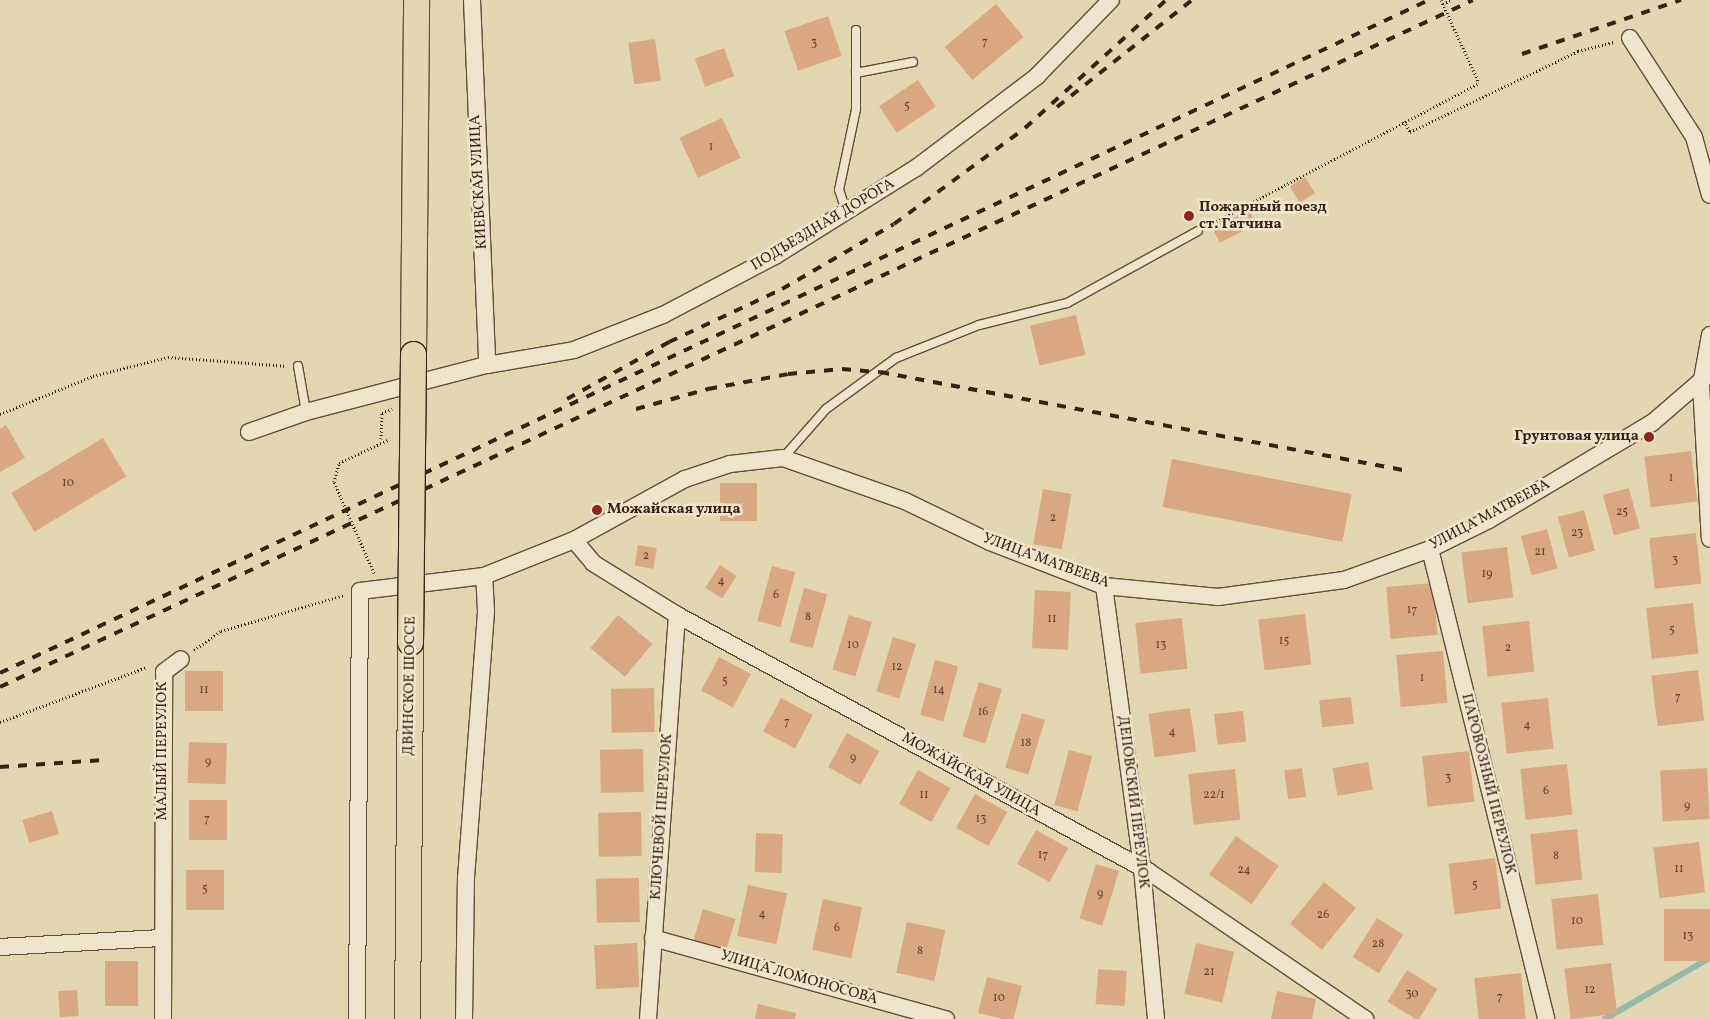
<!DOCTYPE html>
<meta charset="utf-8">
<style>
body{margin:0}
#map{position:relative;width:1710px;height:1019px;overflow:hidden;background:#e3d7b2;font-family:Vollkorn,serif}
div>[style]{position:absolute}
[style*='--x']{left:calc(var(--x)*1px);top:calc(var(--y)*1px);width:calc(var(--w)*1px);rotate:calc(var(--a)*1deg)}
.stream>*{height:5.5px;margin:-2.75px;padding:0 2.75px;transform-origin:2.75px;border-radius:2.75px;background:#95baaa}
.building>*{inset:0;background:#daa880;transform-origin:0 0}
.path>*{height:3px;margin-top:-1.5px;transform-origin:0;background:repeating-linear-gradient(90deg,#382216 0 1px,transparent 0 3.5px)}
.roads{filter:drop-shadow(1px 0 #634f3d) drop-shadow(-1px 0 #634f3d) drop-shadow(0 1px #634f3d) drop-shadow(0 -1px #634f3d)}
.lane>*{height:8px;margin:-4px;padding:0 4px;transform-origin:4px;border-radius:4px;background:#ede5cd}
.street>*{height:16px;margin:-8px;padding:0 8px;transform-origin:8px;border-radius:8px;background:#ede5cd}
.primary>*{height:25px;margin:-12.5px;padding:0 12.5px;transform-origin:12.5px;border-radius:12.5px;background:#e3d7b2}
.rail>*{height:4px;margin-top:-2px;transform-origin:0;background:repeating-linear-gradient(90deg,#382216 0 9px,transparent 0 18px)}
.path-bridge>*{height:3px;margin-top:-1.5px;transform-origin:0;background:repeating-linear-gradient(90deg,#382216 0 1px,transparent 0 3.5px)}
.bridges{filter:drop-shadow(1px 0 #382216) drop-shadow(-1px 0 #382216) drop-shadow(0 1px #382216) drop-shadow(0 -1px #382216)}
.primary-bridge>*{height:25px;margin:-12.5px;padding:0 12.5px;transform-origin:12.5px;border-radius:12.5px;background:#e3d7b2}
.dots>*{width:14px;height:14px;translate:-50% -50%;box-sizing:border-box;border:2px solid #ede5cd;border-radius:50%}
span{translate:-50% -50%;white-space:nowrap;text-align:center;line-height:1.15;-webkit-text-stroke:5px #ede5cd;paint-order:stroke}
.number-label{font-size:12px;color:#604430}
.number-label span{-webkit-text-stroke-width:0}
.street-label{font-size:15px;color:#382216}
.poi-label{font-size:15px;color:#382216;font-weight:700}
.left{translate:0 -50%;text-align:left}
.right{translate:-100% -50%;text-align:right}
</style>
<div id="map">
<div class="stream">
<i style="--x:1605;--y:1019;--w:121;--a:-30.2"></i>
</div>
<div class="building">
<i style="left:996px;top:4px;width:43px;height:67px;rotate:50deg"></i>
<i style="left:828px;top:16px;width:42px;height:46px;rotate:71deg"></i>
<i style="left:655px;top:39px;width:42px;height:27px;rotate:82deg"></i>
<i style="left:724px;top:48px;width:30px;height:31px;rotate:70deg"></i>
<i style="left:918px;top:80px;width:32px;height:47px;rotate:56deg"></i>
<i style="left:722px;top:118px;width:44px;height:47px;rotate:65deg"></i>
<i style="left:1305px;top:177px;width:19px;height:18px;rotate:58deg"></i>
<i style="left:1249px;top:210px;width:16px;height:41px;rotate:63deg"></i>
<i style="left:1076px;top:315px;width:41px;height:47px;rotate:77deg"></i>
<i style="clip-path:polygon(6px 425px,25px 458px,0 472px,0 429px)"></i>
<i style="left:103px;top:438px;width:45px;height:107px;rotate:59deg"></i>
<i style="left:1691px;top:451px;width:51px;height:47px;rotate:83deg"></i>
<i style="left:1172px;top:459px;width:183px;height:49px;rotate:11deg"></i>
<i style="left:720px;top:483px;width:37px;height:38px"></i>
<i style="left:1629px;top:488px;width:42px;height:27px;rotate:75deg"></i>
<i style="left:1043px;top:489px;width:29px;height:56px;rotate:10deg"></i>
<i style="left:1584px;top:510px;width:42px;height:27px;rotate:75deg"></i>
<i style="left:1547px;top:529px;width:41px;height:27px;rotate:75deg"></i>
<i style="left:1696px;top:533px;width:51px;height:47px;rotate:84deg"></i>
<i style="left:638px;top:545px;width:19px;height:21px;rotate:9deg"></i>
<i style="left:1507px;top:547px;width:51px;height:46px;rotate:83deg"></i>
<i style="left:720px;top:565px;width:20px;height:27px;rotate:33deg"></i>
<i style="left:772px;top:566px;width:24px;height:57px;rotate:15deg"></i>
<i style="left:1433px;top:583px;width:52px;height:47px;rotate:85deg"></i>
<i style="left:804px;top:588px;width:24px;height:56px;rotate:15deg"></i>
<i style="left:1035px;top:590px;width:36px;height:58px;rotate:3deg"></i>
<i style="left:1693px;top:603px;width:51px;height:47px;rotate:84deg"></i>
<i style="left:1305px;top:614px;width:51px;height:47px;rotate:83deg"></i>
<i style="left:618px;top:615px;width:45px;height:43px;rotate:40deg"></i>
<i style="left:849px;top:615px;width:24px;height:57px;rotate:17deg"></i>
<i style="left:1182px;top:618px;width:51px;height:47px;rotate:84deg"></i>
<i style="left:1529px;top:621px;width:51px;height:47px;rotate:84deg"></i>
<i style="left:893px;top:637px;width:24px;height:57px;rotate:17deg"></i>
<i style="left:1443px;top:651px;width:52px;height:47px;rotate:85deg"></i>
<i style="left:719px;top:657px;width:36px;height:38px;rotate:28deg"></i>
<i style="left:935px;top:660px;width:24px;height:57px;rotate:15deg"></i>
<i style="left:1698px;top:670px;width:51px;height:47px;rotate:83deg"></i>
<i style="left:185px;top:671px;width:38px;height:40px"></i>
<i style="left:979px;top:682px;width:24px;height:57px;rotate:17deg"></i>
<i style="left:654px;top:688px;width:44px;height:43px;rotate:89deg"></i>
<i style="left:1351px;top:697px;width:27px;height:32px;rotate:84deg"></i>
<i style="left:781px;top:698px;width:36px;height:38px;rotate:28deg"></i>
<i style="left:1548px;top:698px;width:51px;height:47px;rotate:84deg"></i>
<i style="left:1190px;top:708px;width:44px;height:42px;rotate:82deg"></i>
<i style="left:1243px;top:711px;width:31px;height:29px;rotate:84deg"></i>
<i style="left:1022px;top:713px;width:24px;height:57px;rotate:17deg"></i>
<i style="left:847px;top:733px;width:37px;height:39px;rotate:29deg"></i>
<i style="left:189px;top:742px;width:38px;height:41px;rotate:2deg"></i>
<i style="left:643px;top:749px;width:43px;height:43px;rotate:89deg"></i>
<i style="left:1069px;top:750px;width:24px;height:57px;rotate:15deg"></i>
<i style="left:1469px;top:751px;width:51px;height:47px;rotate:84deg"></i>
<i style="left:1368px;top:762px;width:28px;height:36px;rotate:80deg"></i>
<i style="left:1567px;top:764px;width:51px;height:47px;rotate:84deg"></i>
<i style="left:1302px;top:768px;width:29px;height:18px;rotate:82deg"></i>
<i style="left:1707px;top:768px;width:51px;height:47px;rotate:87deg"></i>
<i style="left:1235px;top:769px;width:51px;height:47px;rotate:84deg"></i>
<i style="left:918px;top:770px;width:37px;height:39px;rotate:29deg"></i>
<i style="left:975px;top:794px;width:37px;height:39px;rotate:29deg"></i>
<i style="left:189px;top:800px;width:38px;height:40px"></i>
<i style="left:52px;top:811px;width:24px;height:31px;rotate:73deg"></i>
<i style="left:641px;top:812px;width:44px;height:43px;rotate:89deg"></i>
<i style="left:1577px;top:829px;width:51px;height:47px;rotate:84deg"></i>
<i style="left:1036px;top:830px;width:37px;height:39px;rotate:29deg"></i>
<i style="left:756px;top:833px;width:27px;height:39px;rotate:2deg"></i>
<i style="left:1236px;top:836px;width:52px;height:47px;rotate:35deg"></i>
<i style="left:1699px;top:842px;width:51px;height:46px;rotate:83deg"></i>
<i style="left:1495px;top:858px;width:51px;height:47px;rotate:83deg"></i>
<i style="left:1096px;top:864px;width:24px;height:57px;rotate:17deg"></i>
<i style="left:186px;top:870px;width:38px;height:40px"></i>
<i style="left:639px;top:878px;width:44px;height:43px;rotate:89deg"></i>
<i style="left:1324px;top:882px;width:41px;height:54px;rotate:39deg"></i>
<i style="left:748px;top:885px;width:40px;height:52px;rotate:12deg"></i>
<i style="left:1598px;top:894px;width:51px;height:47px;rotate:84deg"></i>
<i style="left:823px;top:899px;width:40px;height:52px;rotate:12deg"></i>
<i style="left:703px;top:909px;width:34px;height:32px;rotate:17deg"></i>
<i style="left:1710px;top:909px;width:52px;height:46px;rotate:90deg"></i>
<i style="left:1377px;top:918px;width:31px;height:46px;rotate:32deg"></i>
<i style="left:907px;top:922px;width:39px;height:52px;rotate:12deg"></i>
<i style="left:637px;top:943px;width:44px;height:43px;rotate:87deg"></i>
<i style="left:1196px;top:943px;width:39px;height:52px;rotate:13deg"></i>
<i style="left:105px;top:961px;width:33px;height:45px"></i>
<i style="left:1611px;top:963px;width:51px;height:47px;rotate:83deg"></i>
<i style="left:1098px;top:969px;width:29px;height:35px;rotate:4deg"></i>
<i style="left:1407px;top:970px;width:36px;height:37px;rotate:32deg"></i>
<i style="left:1521px;top:973px;width:46px;height:47px;rotate:84deg"></i>
<i style="left:987px;top:977px;width:36px;height:37px;rotate:14deg"></i>
<i style="left:77px;top:990px;width:26px;height:19px;rotate:86deg"></i>
<i style="clip-path:polygon(1277px 991px,1316px 999px,1312px 1019px,1271px 1019px)"></i>
<i style="clip-path:polygon(758px 1004px,796px 1013px,795px 1019px,755px 1019px)"></i>
</div>
<div class="path">
<i style="--x:1443;--y:4;--w:9;--a:-27"></i>
<i style="--x:1404;--y:121;--w:13;--a:61"></i>
<i style="--x:1410;--y:132;--w:187;--a:-25.7"></i>
<i style="--x:1578;--y:51;--w:37;--a:-14"></i>
<i style="--x:1207;--y:226;--w:307;--a:-27.7"></i>
<i style="--x:0;--y:414;--w:100;--a:-22.2"></i>
<i style="--x:93;--y:376;--w:77;--a:-14.2"></i>
<i style="--x:168;--y:357;--w:119;--a:4.3"></i>
<i style="--x:381;--y:439;--w:26;--a:-88"></i>
<i style="--x:382;--y:413;--w:11;--a:-22"></i>
<i style="--x:374;--y:573;--w:99;--a:-113.7"></i>
<i style="--x:334;--y:482;--w:20;--a:-75"></i>
<i style="--x:339;--y:463;--w:56;--a:-25.2"></i>
<i style="--x:194;--y:650;--w:33;--a:-35"></i>
<i style="--x:221;--y:631;--w:128;--a:-16.3"></i>
<i style="--x:0;--y:722;--w:157;--a:-20.5"></i>
</div>
<div class="roads">
<div class="lane">
<i style="--x:856;--y:73;--w:58;--a:-10.9"></i>
<i style="--x:846;--y:211;--w:22;--a:-108"></i>
<i style="--x:839;--y:190;--w:83;--a:-78.1"></i>
<i style="--x:856;--y:109;--w:79;--a:-90"></i>
<i style="--x:298;--y:366;--w:47;--a:80.1"></i>
<i style="--x:783;--y:458;--w:65;--a:-48.7"></i>
<i style="--x:826;--y:409;--w:87;--a:-36.1"></i>
<i style="--x:896;--y:358;--w:89;--a:-21.7"></i>
<i style="--x:979;--y:325;--w:91;--a:-14"></i>
<i style="--x:1067;--y:303;--w:149;--a:-28.8"></i>
</div>
<div class="street">
<i style="--x:472;--y:0;--w:365;--a:87.6"></i>
<i style="--x:1630;--y:38;--w:118;--a:57.1"></i>
<i style="--x:1694;--y:137;--w:60;--a:74.6"></i>
<i style="--x:1710;--y:335;--w:51;--a:100.2"></i>
<i style="--x:1701;--y:385;--w:154;--a:86.7"></i>
<i style="--x:249;--y:432;--w:60;--a:-19.3"></i>
<i style="--x:306;--y:412;--w:187;--a:-14.6"></i>
<i style="--x:487;--y:365;--w:88;--a:-9.8"></i>
<i style="--x:574;--y:350;--w:96;--a:-21.5"></i>
<i style="--x:663;--y:315;--w:127;--a:-27.8"></i>
<i style="--x:775;--y:256;--w:166;--a:-32"></i>
<i style="--x:916;--y:168;--w:152;--a:-37.2"></i>
<i style="--x:1037;--y:76;--w:106;--a:-45.8"></i>
<i style="--x:574;--y:540;--w:30;--a:50"></i>
<i style="--x:593;--y:563;--w:99;--a:31.8"></i>
<i style="--x:677;--y:615;--w:536;--a:28.53"></i>
<i style="--x:1148;--y:871;--w:263;--a:34.3"></i>
<i style="--x:1430;--y:549;--w:484;--a:76.1"></i>
<i style="--x:1104;--y:586;--w:285;--a:82.3"></i>
<i style="--x:1142;--y:868;--w:152;--a:84.7"></i>
<i style="--x:653;--y:938;--w:304;--a:15.5"></i>
<i style="--x:0;--y:947;--w:163;--a:-3.2"></i>
<i style="--x:163;--y:1019;--w:347;--a:-89.8"></i>
<i style="--x:164;--y:672;--w:21;--a:-37"></i>
<i style="--x:357;--y:1019;--w:428;--a:-89.6"></i>
<i style="--x:360;--y:591;--w:125;--a:-6.9"></i>
<i style="--x:484;--y:576;--w:97;--a:-21.8"></i>
<i style="--x:574;--y:540;--w:127;--a:-28.8"></i>
<i style="--x:685;--y:479;--w:47;--a:-18.4"></i>
<i style="--x:730;--y:464;--w:53;--a:-6.5"></i>
<i style="--x:783;--y:458;--w:129;--a:19.4"></i>
<i style="--x:905;--y:501;--w:94;--a:25.8"></i>
<i style="--x:990;--y:542;--w:122;--a:21.1"></i>
<i style="--x:1104;--y:586;--w:115;--a:5.5"></i>
<i style="--x:1218;--y:597;--w:127;--a:-7.7"></i>
<i style="--x:1344;--y:580;--w:91;--a:-19.8"></i>
<i style="--x:1430;--y:549;--w:66;--a:-26.2"></i>
<i style="--x:1489;--y:520;--w:190;--a:-30.8"></i>
<i style="--x:1652;--y:423;--w:77;--a:-40.8"></i>
<i style="--x:464;--y:1019;--w:141;--a:-89.2"></i>
<i style="--x:466;--y:878;--w:268;--a:-85.7"></i>
<i style="--x:486;--y:611;--w:35;--a:-93"></i>
<i style="--x:648;--y:1019;--w:405;--a:-85.9"></i>
</div>
<div class="primary">
<i style="--x:413;--y:354;--w:354;--a:-89.5"></i>
<i style="--x:407;--y:1019;--w:377;--a:-89.5"></i>
</div>
</div>
<div class="rail">
<i style="--x:1522;--y:54;--w:168;--a:-18.8"></i>
<i style="--x:1057;--y:107;--w:172;--a:-38.4"></i>
<i style="--x:567;--y:399;--w:117;--a:-29.2"></i>
<i style="--x:669;--y:342;--w:125;--a:-25.1"></i>
<i style="--x:782;--y:289;--w:129;--a:-30.1"></i>
<i style="--x:894;--y:224;--w:162;--a:-36.2"></i>
<i style="--x:1025;--y:128;--w:190;--a:-42.2"></i>
<i style="--x:636;--y:409;--w:75;--a:-15.5"></i>
<i style="--x:708;--y:389;--w:81;--a:-10.6"></i>
<i style="--x:788;--y:374;--w:54;--a:-5.3"></i>
<i style="--x:842;--y:369;--w:38;--a:5"></i>
<i style="--x:880;--y:372;--w:532;--a:10.61"></i>
<i style="--x:0;--y:673;--w:1580;--a:-25.22"></i>
<i style="--x:0;--y:687;--w:1625;--a:-25"></i>
<i style="--x:0;--y:767;--w:104;--a:-3.9"></i>
</div>
<div class="path-bridge">
<i style="--x:1441;--y:0;--w:91;--a:65.4"></i>
</div>
<div class="bridges">
<div class="primary-bridge">
<i style="--x:410;--y:642;--w:288;--a:-89.4"></i>
</div>
</div>
<div class="dots">
<i style="left:1189px;top:216px;background:#8f2418"></i>
<i style="left:1649px;top:437px;background:#8f2418"></i>
<i style="left:597px;top:510px;background:#8f2418"></i>
</div>
<div class="number-label">
<span style="left:985px;top:43px">7</span>
<span style="left:814px;top:44px">3</span>
<span style="left:907px;top:107px">5</span>
<span style="left:711px;top:148px">1</span>
<span style="left:1671px;top:479px">1</span>
<span style="left:68px;top:484px">10</span>
<span style="left:1622px;top:513px">25</span>
<span style="left:1053px;top:519px">2</span>
<span style="left:1577px;top:534px">23</span>
<span style="left:1540px;top:553px">21</span>
<span style="left:646px;top:557px">2</span>
<span style="left:1675px;top:561px">3</span>
<span style="left:1487px;top:575px">19</span>
<span style="left:721px;top:582px">4</span>
<span style="left:776px;top:596px">6</span>
<span style="left:1412px;top:611px">17</span>
<span style="left:808px;top:618px">8</span>
<span style="left:1052px;top:620px">11</span>
<span style="left:1672px;top:631px">5</span>
<span style="left:1284px;top:642px">15</span>
<span style="left:853px;top:646px">10</span>
<span style="left:1161px;top:646px">13</span>
<span style="left:1508px;top:649px">2</span>
<span style="left:897px;top:668px">12</span>
<span style="left:1422px;top:679px">1</span>
<span style="left:725px;top:682px">5</span>
<span style="left:204px;top:691px">11</span>
<span style="left:939px;top:691px">14</span>
<span style="left:1678px;top:698px">7</span>
<span style="left:983px;top:713px">16</span>
<span style="left:787px;top:723px">7</span>
<span style="left:1527px;top:726px">4</span>
<span style="left:1172px;top:733px">4</span>
<span style="left:1026px;top:744px">18</span>
<span style="left:853px;top:759px">9</span>
<span style="left:208px;top:763px">9</span>
<span style="left:1448px;top:779px">3</span>
<span style="left:1546px;top:792px">6</span>
<span style="left:924px;top:796px">11</span>
<span style="left:1214px;top:796px">22/1</span>
<span style="left:1687px;top:807px">9</span>
<span style="left:207px;top:820px">7</span>
<span style="left:981px;top:820px">13</span>
<span style="left:1043px;top:856px">17</span>
<span style="left:1556px;top:857px">8</span>
<span style="left:1679px;top:870px">11</span>
<span style="left:1244px;top:871px">24</span>
<span style="left:1475px;top:886px">5</span>
<span style="left:205px;top:890px">5</span>
<span style="left:1100px;top:895px">9</span>
<span style="left:762px;top:915px">4</span>
<span style="left:1323px;top:916px">26</span>
<span style="left:1577px;top:922px">10</span>
<span style="left:837px;top:929px">6</span>
<span style="left:1688px;top:937px">13</span>
<span style="left:1378px;top:945px">28</span>
<span style="left:920px;top:952px">8</span>
<span style="left:1209px;top:973px">21</span>
<span style="left:1590px;top:991px">12</span>
<span style="left:1412px;top:995px">30</span>
<span style="left:1500px;top:998px">7</span>
<span style="left:999px;top:999px">10</span>
</div>
<div class="street-label">
<span style="left:479px;top:182px;rotate:-93deg">КИЕВСКАЯ УЛИЦА</span>
<span style="left:823px;top:225px;rotate:-31deg">ПОДЪЕЗДНАЯ ДОРОГА</span>
<span style="left:1490px;top:515px;rotate:-28deg">УЛИЦА МАТВЕЕВА</span>
<span style="left:1046px;top:561px;rotate:20deg">УЛИЦА МАТВЕЕВА</span>
<span style="left:410px;top:686px;rotate:-89deg">ДВИНСКОЕ ШОССЕ</span>
<span style="left:163px;top:751px;rotate:-90deg">МАЛЫЙ ПЕРЕУЛОК</span>
<span style="left:971px;top:775px;rotate:29deg">МОЖАЙСКАЯ УЛИЦА</span>
<span style="left:1488px;top:784px;rotate:76deg">ПАРОВОЗНЫЙ ПЕРЕУЛОК</span>
<span style="left:1133px;top:802px;rotate:83deg">ДЕПОВСКИЙ ПЕРЕУЛОК</span>
<span style="left:662px;top:817px;rotate:-86deg">КЛЮЧЕВОЙ ПЕРЕУЛОК</span>
<span style="left:799px;top:978px;rotate:16deg">УЛИЦА ЛОМОНОСОВА</span>
</div>
<div class="poi-label">
<span class="left" style="left:1199px;top:216px">Пожарный поезд<br>ст. Гатчина</span>
<span class="right" style="left:1639px;top:437px">Грунтовая улица</span>
<span class="left" style="left:607px;top:510px">Можайская улица</span>
</div>
</div>
